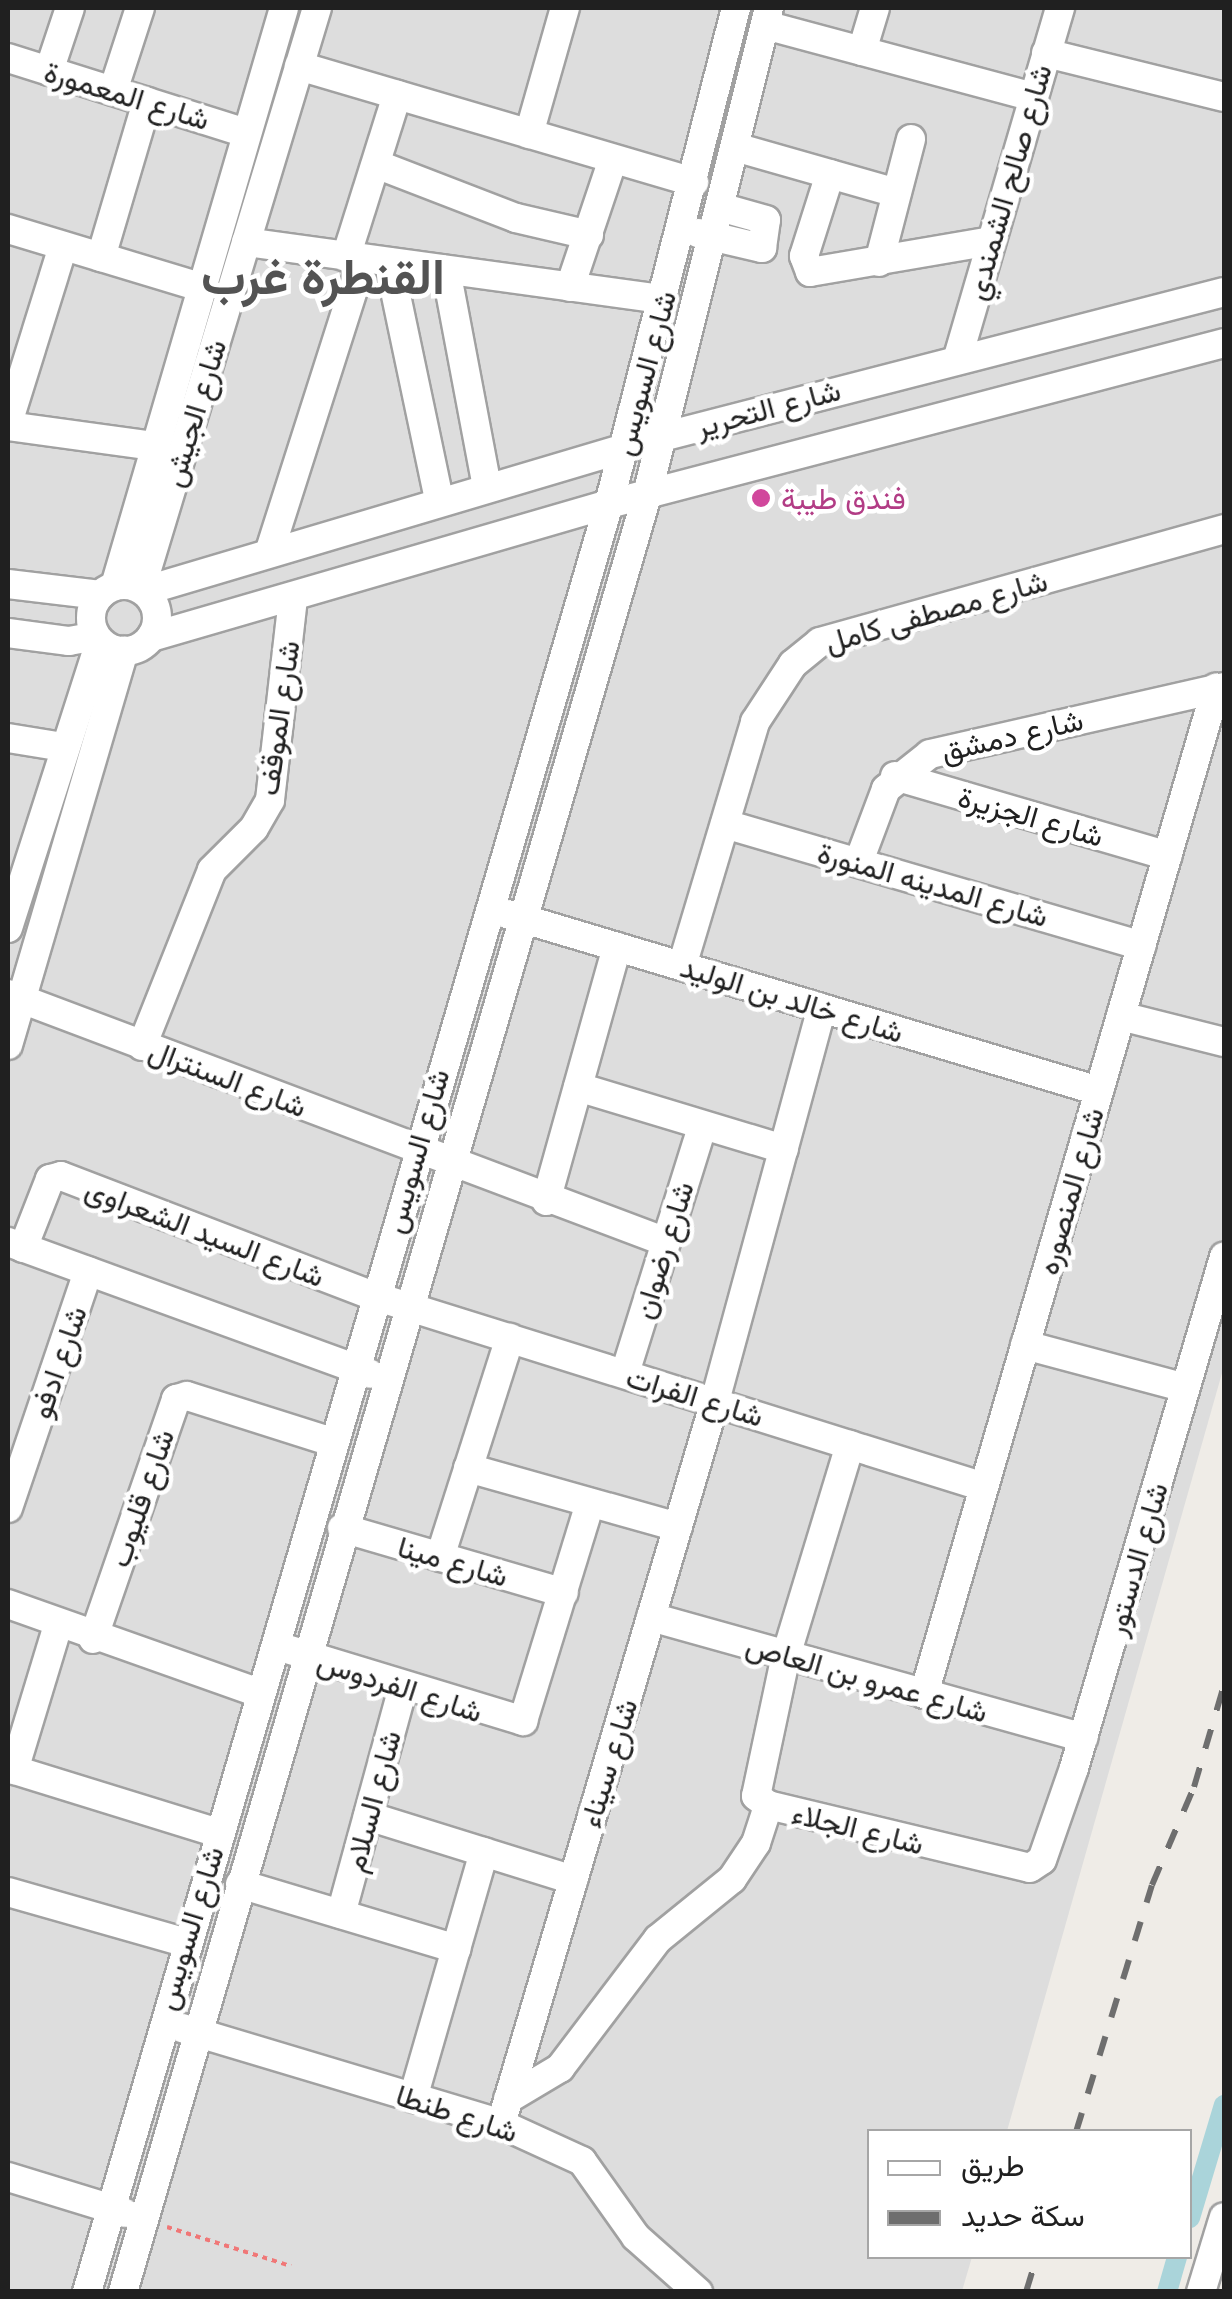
<!DOCTYPE html>
<meta charset="utf-8">
<style>
body{margin:0}
#map{position:relative;width:1232px;height:2299px;overflow:hidden;background:#efece7;font-family:"Noto Sans",Vazirmatn,sans-serif}
div>[style]{position:absolute}
[style*='--x']{left:calc(var(--x)*1px);top:calc(var(--y)*1px);width:calc(var(--w)*1px);rotate:calc(var(--a)*1deg)}
.residential>*{inset:0;background:#ddd}
.canal>*{height:20px;margin:-10px;padding:0 10px;transform-origin:10px;border-radius:10px;background:#aad4da}
.path>*{height:4px;margin-top:-2px;transform-origin:0;background:repeating-linear-gradient(90deg,#f07777 0 5px,transparent 0 10px)}
.roads{filter:drop-shadow(2px 0 #a1a1a1) drop-shadow(-2px 0 #a1a1a1) drop-shadow(0 2px #a1a1a1) drop-shadow(0 -2px #a1a1a1)}
.minor>*{height:28px;margin:-14px;padding:0 14px;transform-origin:14px;border-radius:14px;background:#fff}
.minor>.ring{margin:-14px;padding:0;box-sizing:content-box;background:none;border:28px solid #fff;border-radius:50%}
.rail>*{height:6px;margin-top:-3px;transform-origin:0;background:repeating-linear-gradient(90deg,#6e6e6e 0 20px,transparent 0 40px)}
.dots>*{width:28px;height:28px;translate:-50% -50%;box-sizing:border-box;border:5px solid #fff;border-radius:50%}
span{translate:-50% -50%;white-space:nowrap;text-align:center;line-height:1.15;-webkit-text-stroke:9px #fff;paint-order:stroke}
.street-label{font-size:30px;color:#202020}
.hotel-label{font-size:30px;color:#b23c85}
.left{translate:0 -50%;text-align:left}
.town-label{font-size:50px;color:#535353;font-weight:700}
.frame{position:absolute;inset:0;border:10px solid #202020;pointer-events:none}
.legend{position:absolute;left:867px;top:2129px;width:325px;height:130px;box-sizing:border-box;background:#fff;border:2px solid #a6a6a6;margin:0;padding:12px 18px;list-style:none;font-size:30px;color:#202020}
.legend li{display:flex;align-items:center;gap:20px;height:50px}
.legend b{width:50px;border:2px solid #a6a6a6}
</style>
<div id="map">
<div class="residential">
<i style="clip-path:polygon(8px 8px,1224px 8px,1224px 1366px,1007px 2131px,870px 2132px,870px 2256px,972px 2257px,962px 2291px,8px 2292px)"></i>
</div>
<div class="canal">
<i style="--x:1190;--y:2218;--w:118;--a:-73.3"></i>
<i style="--x:1167;--y:2292;--w:37;--a:-74"></i>
</div>
<div class="path">
<i style="--x:167;--y:2227;--w:130;--a:17.5"></i>
</div>
<div class="roads">
<div class="minor">
<i style="--x:765;--y:25;--w:278;--a:15"></i>
<i style="--x:862;--y:51;--w:45;--a:-73.2"></i>
<i style="--x:1046;--y:53;--w:183;--a:13.9"></i>
<i style="--x:8;--y:58;--w:250;--a:17.5"></i>
<i style="--x:299;--y:66;--w:412;--a:16.4"></i>
<i style="--x:49;--y:71;--w:66;--a:-71.6"></i>
<i style="--x:113;--y:91;--w:87;--a:-72"></i>
<i style="--x:529;--y:134;--w:131;--a:-74.1"></i>
<i style="--x:735;--y:147;--w:168;--a:15.9"></i>
<i style="--x:376;--y:164;--w:150;--a:21.1"></i>
<i style="--x:516;--y:218;--w:75;--a:13.1"></i>
<i style="--x:830;--y:174;--w:86;--a:107.6"></i>
<i style="--x:804;--y:256;--w:17;--a:69"></i>
<i style="--x:810;--y:272;--w:184;--a:-9.7"></i>
<i style="--x:8;--y:229;--w:201;--a:16.8"></i>
<i style="--x:698;--y:233;--w:66;--a:13.2"></i>
<i style="--x:762;--y:248;--w:28;--a:-82"></i>
<i style="--x:766;--y:220;--w:48;--a:-164.2"></i>
<i style="--x:246;--y:242;--w:422;--a:7.8"></i>
<i style="--x:101;--y:257;--w:162;--a:-73.5"></i>
<i style="--x:346;--y:257;--w:170;--a:-72.5"></i>
<i style="--x:389;--y:262;--w:243;--a:78.1"></i>
<i style="--x:879;--y:262;--w:127;--a:-75.4"></i>
<i style="--x:446;--y:270;--w:220;--a:79.3"></i>
<i style="--x:570;--y:287;--w:135;--a:-71.4"></i>
<i style="--x:958;--y:357;--w:364;--a:-73.7"></i>
<i style="--x:8;--y:423;--w:185;--a:-72.7"></i>
<i style="--x:8;--y:426;--w:147;--a:7.8"></i>
<i style="--x:270;--y:550;--w:305;--a:-72.3"></i>
<i style="--x:8;--y:584;--w:93;--a:6.8"></i>
<i class="ring" style="left:91px;top:585px;width:38px;height:38px"></i>
<i style="--x:115;--y:586;--w:602;--a:-73.7"></i>
<i style="--x:141;--y:589;--w:607;--a:-73.15"></i>
<i style="--x:144;--y:591;--w:540;--a:-16.56"></i>
<i style="--x:662;--y:437;--w:580;--a:-14.47"></i>
<i style="--x:8;--y:633;--w:62;--a:7.5"></i>
<i style="--x:69;--y:641;--w:27;--a:-10"></i>
<i style="--x:151;--y:637;--w:477;--a:-16.2"></i>
<i style="--x:609;--y:504;--w:636;--a:-14.67"></i>
<i style="--x:8;--y:738;--w:56;--a:9.3"></i>
<i style="--x:895;--y:776;--w:284;--a:16.3"></i>
<i style="--x:725;--y:824;--w:434;--a:16.3"></i>
<i style="--x:859;--y:861;--w:77;--a:-69.4"></i>
<i style="--x:886;--y:789;--w:56;--a:-38.5"></i>
<i style="--x:930;--y:754;--w:302;--a:-12.8"></i>
<i style="--x:507;--y:914;--w:618;--a:16.65"></i>
<i style="--x:8;--y:928;--w:301;--a:-72.2"></i>
<i style="--x:682;--y:966;--w:255;--a:-73.3"></i>
<i style="--x:755;--y:722;--w:69;--a:-56.8"></i>
<i style="--x:793;--y:664;--w:35;--a:-39"></i>
<i style="--x:820;--y:642;--w:420;--a:-15.6"></i>
<i style="--x:8;--y:994;--w:703;--a:20.65"></i>
<i style="--x:1121;--y:1016;--w:106;--a:14.2"></i>
<i style="--x:8;--y:1045;--w:411;--a:-73.6"></i>
<i style="--x:142;--y:1046;--w:189;--a:-68.3"></i>
<i style="--x:212;--y:870;--w:59;--a:-45"></i>
<i style="--x:254;--y:828;--w:32;--a:-60"></i>
<i style="--x:270;--y:800;--w:204;--a:-83.5"></i>
<i style="--x:578;--y:1087;--w:215;--a:16.8"></i>
<i style="--x:546;--y:1201;--w:264;--a:-74.4"></i>
<i style="--x:8;--y:1242;--w:385;--a:20"></i>
<i style="--x:23;--y:1248;--w:74;--a:-68.6"></i>
<i style="--x:50;--y:1179;--w:11;--a:-15"></i>
<i style="--x:61;--y:1176;--w:335;--a:21"></i>
<i style="--x:374;--y:1296;--w:639;--a:17.39"></i>
<i style="--x:1025;--y:1345;--w:166;--a:15"></i>
<i style="--x:625;--y:1373;--w:258;--a:-72.6"></i>
<i style="--x:850;--y:1445;--w:220;--a:106.9"></i>
<i style="--x:786;--y:1655;--w:144;--a:102"></i>
<i style="--x:756;--y:1796;--w:15;--a:37"></i>
<i style="--x:768;--y:1805;--w:269;--a:13.5"></i>
<i style="--x:1030;--y:1868;--w:14;--a:-34"></i>
<i style="--x:1042;--y:1860;--w:97;--a:-70.8"></i>
<i style="--x:1074;--y:1768;--w:533;--a:-73.64"></i>
<i style="--x:468;--y:1468;--w:218;--a:15.7"></i>
<i style="--x:8;--y:1508;--w:250;--a:-71.3"></i>
<i style="--x:342;--y:1528;--w:231;--a:16.3"></i>
<i style="--x:440;--y:1557;--w:230;--a:-72.3"></i>
<i style="--x:8;--y:1604;--w:266;--a:19.5"></i>
<i style="--x:651;--y:1617;--w:449;--a:15.6"></i>
<i style="--x:93;--y:1639;--w:254;--a:-70.9"></i>
<i style="--x:176;--y:1399;--w:11;--a:-15"></i>
<i style="--x:187;--y:1396;--w:152;--a:17.6"></i>
<i style="--x:290;--y:1650;--w:244;--a:16.9"></i>
<i style="--x:523;--y:1721;--w:228;--a:-72.9"></i>
<i style="--x:924;--y:1694;--w:1048;--a:-73.81"></i>
<i style="--x:8;--y:1768;--w:220;--a:17.2"></i>
<i style="--x:14;--y:1770;--w:152;--a:-73.1"></i>
<i style="--x:368;--y:1816;--w:215;--a:17.3"></i>
<i style="--x:240;--y:1884;--w:226;--a:16.7"></i>
<i style="--x:8;--y:1892;--w:183;--a:15.9"></i>
<i style="--x:341;--y:1914;--w:234;--a:-74.7"></i>
<i style="--x:182;--y:2028;--w:333;--a:16.7"></i>
<i style="--x:501;--y:2124;--w:89;--a:24.6"></i>
<i style="--x:582;--y:2161;--w:93;--a:54.6"></i>
<i style="--x:636;--y:2237;--w:83;--a:41.6"></i>
<i style="--x:413;--y:2098;--w:256;--a:-73.9"></i>
<i style="--x:508;--y:2099;--w:61;--a:-30.8"></i>
<i style="--x:560;--y:2068;--w:162;--a:-52.8"></i>
<i style="--x:658;--y:1939;--w:95;--a:-39"></i>
<i style="--x:732;--y:1879;--w:43;--a:-56.3"></i>
<i style="--x:756;--y:1843;--w:40;--a:-72"></i>
<i style="--x:501;--y:2124;--w:754;--a:-73.51"></i>
<i style="--x:715;--y:1401;--w:407;--a:-74.8"></i>
<i style="--x:8;--y:2177;--w:122;--a:17.1"></i>
<i style="--x:87;--y:2292;--w:1863;--a:-73.73"></i>
<i style="--x:609;--y:504;--w:512;--a:-75.64"></i>
<i style="--x:123;--y:2292;--w:1872;--a:-73.74"></i>
<i style="--x:647;--y:495;--w:502;--a:-75.94"></i>
<i style="--x:1201;--y:2292;--w:78;--a:-73"></i>
</div>
</div>
<div class="rail">
<i style="--x:1076;--y:2132;--w:258;--a:-72.9"></i>
<i style="--x:1152;--y:1885;--w:107;--a:-66.8"></i>
<i style="--x:1194;--y:1787;--w:106;--a:-73.6"></i>
<i style="--x:1026;--y:2292;--w:38;--a:-73"></i>
</div>
<div class="dots">
<i style="left:761px;top:498px;background:#d1479c"></i>
</div>
<div class="street-label">
<span style="left:127px;top:95px;rotate:17deg">شارع المعمورة</span>
<span style="left:1008px;top:182px;rotate:-74deg">شارع صالح الشمندي</span>
<span style="left:644px;top:373px;rotate:-75deg">شارع السويس</span>
<span style="left:768px;top:408px;rotate:-15deg">شارع التحرير</span>
<span style="left:194px;top:413px;rotate:-73deg">شارع الجيش</span>
<span style="left:936px;top:611px;rotate:-16deg">شارع مصطفى كامل</span>
<span style="left:278px;top:718px;rotate:-82deg">شارع الموقف</span>
<span style="left:1012px;top:735px;rotate:-13deg">شارع دمشق</span>
<span style="left:1031px;top:816px;rotate:16deg">شارع الجزيرة</span>
<span style="left:933px;top:884px;rotate:16deg">شارع المدينه المنورة</span>
<span style="left:792px;top:999px;rotate:17deg">شارع خالد بن الوليد</span>
<span style="left:228px;top:1078px;rotate:21deg">شارع السنترال</span>
<span style="left:416px;top:1151px;rotate:-74deg">شارع السويس</span>
<span style="left:1070px;top:1191px;rotate:-74deg">شارع المنصوره</span>
<span style="left:205px;top:1232px;rotate:21deg">شارع السيد الشعراوى</span>
<span style="left:663px;top:1250px;rotate:-73deg">شارع رضوان</span>
<span style="left:58px;top:1362px;rotate:-71deg">شارع ادفو</span>
<span style="left:695px;top:1396px;rotate:17deg">شارع الفرات</span>
<span style="left:141px;top:1498px;rotate:-71deg">شارع قليوب</span>
<span style="left:1136px;top:1559px;rotate:-74deg">شارع الدستور</span>
<span style="left:453px;top:1561px;rotate:16deg">شارع مينا</span>
<span style="left:867px;top:1678px;rotate:16deg">شارع عمرو بن العاص</span>
<span style="left:400px;top:1686px;rotate:18deg">شارع الفردوس</span>
<span style="left:608px;top:1763px;rotate:-73deg">شارع سيناء</span>
<span style="left:372px;top:1801px;rotate:-75deg">شارع السلام</span>
<span style="left:858px;top:1828px;rotate:14deg">شارع الجلاء</span>
<span style="left:189px;top:1928px;rotate:-73deg">شارع السويس</span>
<span style="left:457px;top:2113px;rotate:18deg">شارع طنطا</span>
</div>
<div class="hotel-label">
<span class="left" style="left:781px;top:498px">فندق طيبة</span>
</div>
<div class="town-label">
<span style="left:323px;top:276px">القنطرة غرب</span>
</div>
<div class="frame"></div>
<ul class="legend">
<li><b style="height:12px;background:#fff"></b>طريق</li>
<li><b style="height:12px;background:#6e6e6e"></b>سكة حديد</li>
</ul>
</div>
